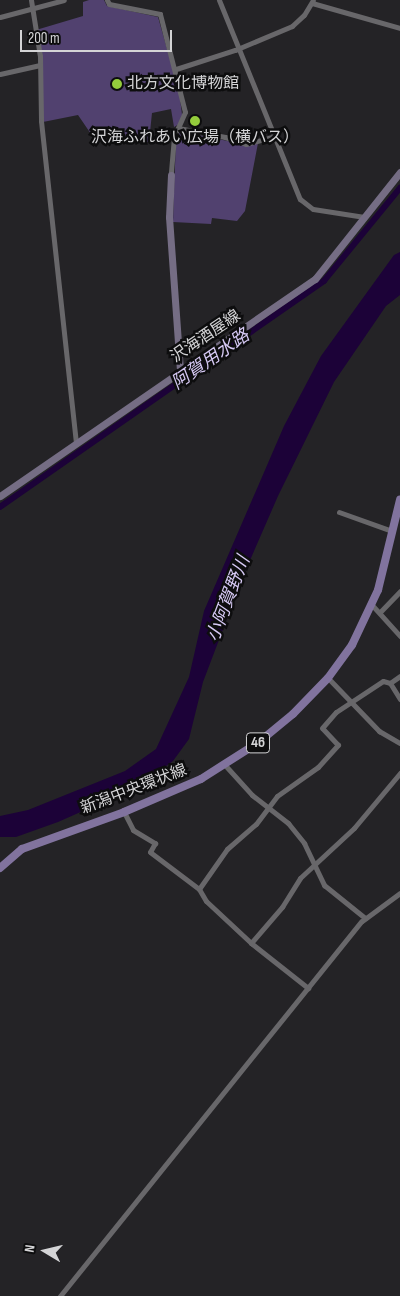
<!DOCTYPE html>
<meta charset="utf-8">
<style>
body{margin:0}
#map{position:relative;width:400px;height:1296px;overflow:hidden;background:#242326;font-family:"Sofia Sans Condensed","Noto Sans JP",sans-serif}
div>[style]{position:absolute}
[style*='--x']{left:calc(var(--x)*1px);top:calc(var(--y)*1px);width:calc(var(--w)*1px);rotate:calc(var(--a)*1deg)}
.green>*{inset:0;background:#51416f}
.water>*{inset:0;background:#1c0238}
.canal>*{height:5.5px;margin:-2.75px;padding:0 2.75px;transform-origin:2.75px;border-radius:2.75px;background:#1c0238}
.street>*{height:5px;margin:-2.5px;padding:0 2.5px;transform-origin:2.5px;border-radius:2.5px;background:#68676a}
.secondary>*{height:7px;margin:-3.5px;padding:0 3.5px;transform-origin:3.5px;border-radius:3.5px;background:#756d84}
.primary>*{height:8px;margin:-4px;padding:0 4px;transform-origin:4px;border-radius:4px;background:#81739e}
.dots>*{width:14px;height:14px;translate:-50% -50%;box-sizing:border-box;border:2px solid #0d0d0e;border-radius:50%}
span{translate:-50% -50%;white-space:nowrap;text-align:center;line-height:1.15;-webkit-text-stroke:5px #0d0d0e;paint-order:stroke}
.shield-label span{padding:1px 4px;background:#0d0d0e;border:1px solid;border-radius:4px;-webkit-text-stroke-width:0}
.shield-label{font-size:15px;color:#d4d4d6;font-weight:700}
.poi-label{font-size:16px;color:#d4d4d6}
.left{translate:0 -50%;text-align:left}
.street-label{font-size:16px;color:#d4d4d6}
.water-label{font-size:18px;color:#d5c8f3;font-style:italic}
.north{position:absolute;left:20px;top:1226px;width:50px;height:50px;-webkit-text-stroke:4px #0d0d0e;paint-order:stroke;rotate:279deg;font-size:14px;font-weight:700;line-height:20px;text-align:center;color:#d4d4d6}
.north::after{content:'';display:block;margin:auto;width:18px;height:22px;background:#d4d4d6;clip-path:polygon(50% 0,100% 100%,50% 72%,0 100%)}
.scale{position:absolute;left:20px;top:30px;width:152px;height:22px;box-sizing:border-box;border:2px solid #d4d4d6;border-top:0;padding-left:6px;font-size:15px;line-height:18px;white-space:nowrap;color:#d4d4d6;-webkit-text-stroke:4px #0d0d0e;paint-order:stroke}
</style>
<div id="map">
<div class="green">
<i style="clip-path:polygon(89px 0,104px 0,107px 6px,158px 17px,179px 91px,183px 122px,174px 127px,171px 109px,152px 113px,149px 142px,91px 134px,78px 115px,43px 122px,36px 30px,83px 16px,83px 2px)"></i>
<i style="clip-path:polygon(181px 131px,246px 145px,258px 143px,245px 211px,237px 221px,212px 218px,211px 224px,173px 222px,176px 138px)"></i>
</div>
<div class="water">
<i style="clip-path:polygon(400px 252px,400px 295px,386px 306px,334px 382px,278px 496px,244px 574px,203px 682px,189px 739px,173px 761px,137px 787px,58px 822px,16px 837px,0 837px,0 816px,28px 810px,125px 771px,156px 749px,189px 677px,204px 611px,284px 426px,321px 356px,394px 255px)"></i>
</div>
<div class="canal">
<i style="--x:0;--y:507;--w:395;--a:-34.9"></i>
<i style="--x:324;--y:281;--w:120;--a:-50.7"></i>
</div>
<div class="street">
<i style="--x:31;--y:0;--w:57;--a:80.9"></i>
<i style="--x:40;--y:56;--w:65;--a:89.1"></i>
<i style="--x:41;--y:121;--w:324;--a:83.8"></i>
<i style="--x:107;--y:0;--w:4;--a:63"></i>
<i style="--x:109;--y:4;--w:52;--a:11.1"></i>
<i style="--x:160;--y:14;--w:101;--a:75.7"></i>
<i style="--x:185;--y:112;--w:27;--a:114"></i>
<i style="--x:174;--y:137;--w:38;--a:95"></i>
<i style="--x:219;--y:0;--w:215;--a:67.9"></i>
<i style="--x:300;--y:199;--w:16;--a:38"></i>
<i style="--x:313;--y:209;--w:52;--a:8.9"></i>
<i style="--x:312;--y:3;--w:91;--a:15.9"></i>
<i style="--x:0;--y:17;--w:66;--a:-14.9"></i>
<i style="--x:176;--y:69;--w:62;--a:-17.9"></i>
<i style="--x:235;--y:50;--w:62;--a:-22.8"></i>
<i style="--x:292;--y:26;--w:16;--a:-43"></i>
<i style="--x:304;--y:15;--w:17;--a:-59"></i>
<i style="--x:0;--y:74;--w:41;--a:-12.7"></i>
<i style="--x:178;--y:128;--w:48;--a:10.8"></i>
<i style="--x:225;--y:137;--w:22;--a:18"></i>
<i style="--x:246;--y:144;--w:31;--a:-15"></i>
<i style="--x:339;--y:512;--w:56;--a:19.7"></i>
<i style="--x:372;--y:605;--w:42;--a:47.9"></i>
<i style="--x:381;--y:611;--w:28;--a:-46"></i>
<i style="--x:328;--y:678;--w:74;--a:46.1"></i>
<i style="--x:379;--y:731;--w:24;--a:30"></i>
<i style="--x:390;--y:683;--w:19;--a:58"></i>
<i style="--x:390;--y:683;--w:12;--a:-35"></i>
<i style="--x:224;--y:764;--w:42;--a:47.9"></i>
<i style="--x:252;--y:795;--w:46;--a:37.9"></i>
<i style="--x:288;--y:823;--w:26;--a:51"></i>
<i style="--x:304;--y:843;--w:47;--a:64.5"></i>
<i style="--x:324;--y:885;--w:53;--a:38.8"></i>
<i style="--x:124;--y:812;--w:20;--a:63"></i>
<i style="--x:133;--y:830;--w:26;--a:31"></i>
<i style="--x:155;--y:843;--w:10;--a:119"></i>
<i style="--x:150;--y:852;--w:61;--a:37.1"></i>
<i style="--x:199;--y:889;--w:14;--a:60"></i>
<i style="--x:206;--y:901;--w:62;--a:43"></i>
<i style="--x:251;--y:943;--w:73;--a:38.3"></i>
<i style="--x:199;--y:889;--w:49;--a:-55"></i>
<i style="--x:227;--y:849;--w:38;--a:-41"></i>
<i style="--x:256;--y:824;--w:35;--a:-53"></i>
<i style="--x:277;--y:796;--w:50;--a:-35.3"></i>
<i style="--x:318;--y:767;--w:30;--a:-48"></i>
<i style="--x:338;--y:745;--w:23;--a:-133"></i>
<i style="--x:322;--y:728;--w:21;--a:-49"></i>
<i style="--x:336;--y:712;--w:56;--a:-33.4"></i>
<i style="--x:383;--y:681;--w:7;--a:16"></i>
<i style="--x:251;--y:943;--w:48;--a:-49.3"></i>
<i style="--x:282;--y:907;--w:34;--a:-58"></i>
<i style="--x:300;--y:878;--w:74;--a:-42.8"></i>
<i style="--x:354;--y:828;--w:72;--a:-50.1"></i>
<i style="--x:60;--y:1296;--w:481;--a:-51.2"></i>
<i style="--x:362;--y:921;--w:47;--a:-36.4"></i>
</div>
<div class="secondary">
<i style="--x:171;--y:175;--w:42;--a:92.7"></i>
<i style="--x:169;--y:217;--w:155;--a:85.9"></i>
<i style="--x:0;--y:496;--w:383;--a:-34.6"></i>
<i style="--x:315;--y:279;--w:137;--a:-51.5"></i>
</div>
<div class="primary">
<i style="--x:0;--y:868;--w:29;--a:-41"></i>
<i style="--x:22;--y:849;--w:109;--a:-19.9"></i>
<i style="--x:124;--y:812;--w:84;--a:-23.2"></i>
<i style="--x:201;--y:779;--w:69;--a:-32.5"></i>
<i style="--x:259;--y:742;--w:44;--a:-39.5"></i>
<i style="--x:293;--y:714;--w:50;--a:-45.8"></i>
<i style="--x:328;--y:678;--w:41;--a:-54"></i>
<i style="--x:352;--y:645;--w:61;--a:-64.7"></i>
<i style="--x:378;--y:590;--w:93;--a:-76.3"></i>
</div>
<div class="dots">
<i style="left:117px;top:84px;background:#94cc3c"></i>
<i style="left:195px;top:121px;background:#94cc3c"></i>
</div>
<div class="shield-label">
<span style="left:258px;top:743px">46</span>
</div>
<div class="poi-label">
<span class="left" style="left:127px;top:84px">北方文化博物館</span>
<span style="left:195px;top:138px">沢海ふれあい広場（横バス）</span>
</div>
<div class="street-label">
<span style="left:206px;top:337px;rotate:-34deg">沢海酒屋線</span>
<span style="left:134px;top:790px;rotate:-21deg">新潟中央環状線</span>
</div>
<div class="water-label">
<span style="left:211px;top:360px;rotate:-35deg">阿賀用水路</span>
<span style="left:229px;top:599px;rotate:-69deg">小阿賀野川</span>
</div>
<div class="north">N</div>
<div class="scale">200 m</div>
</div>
